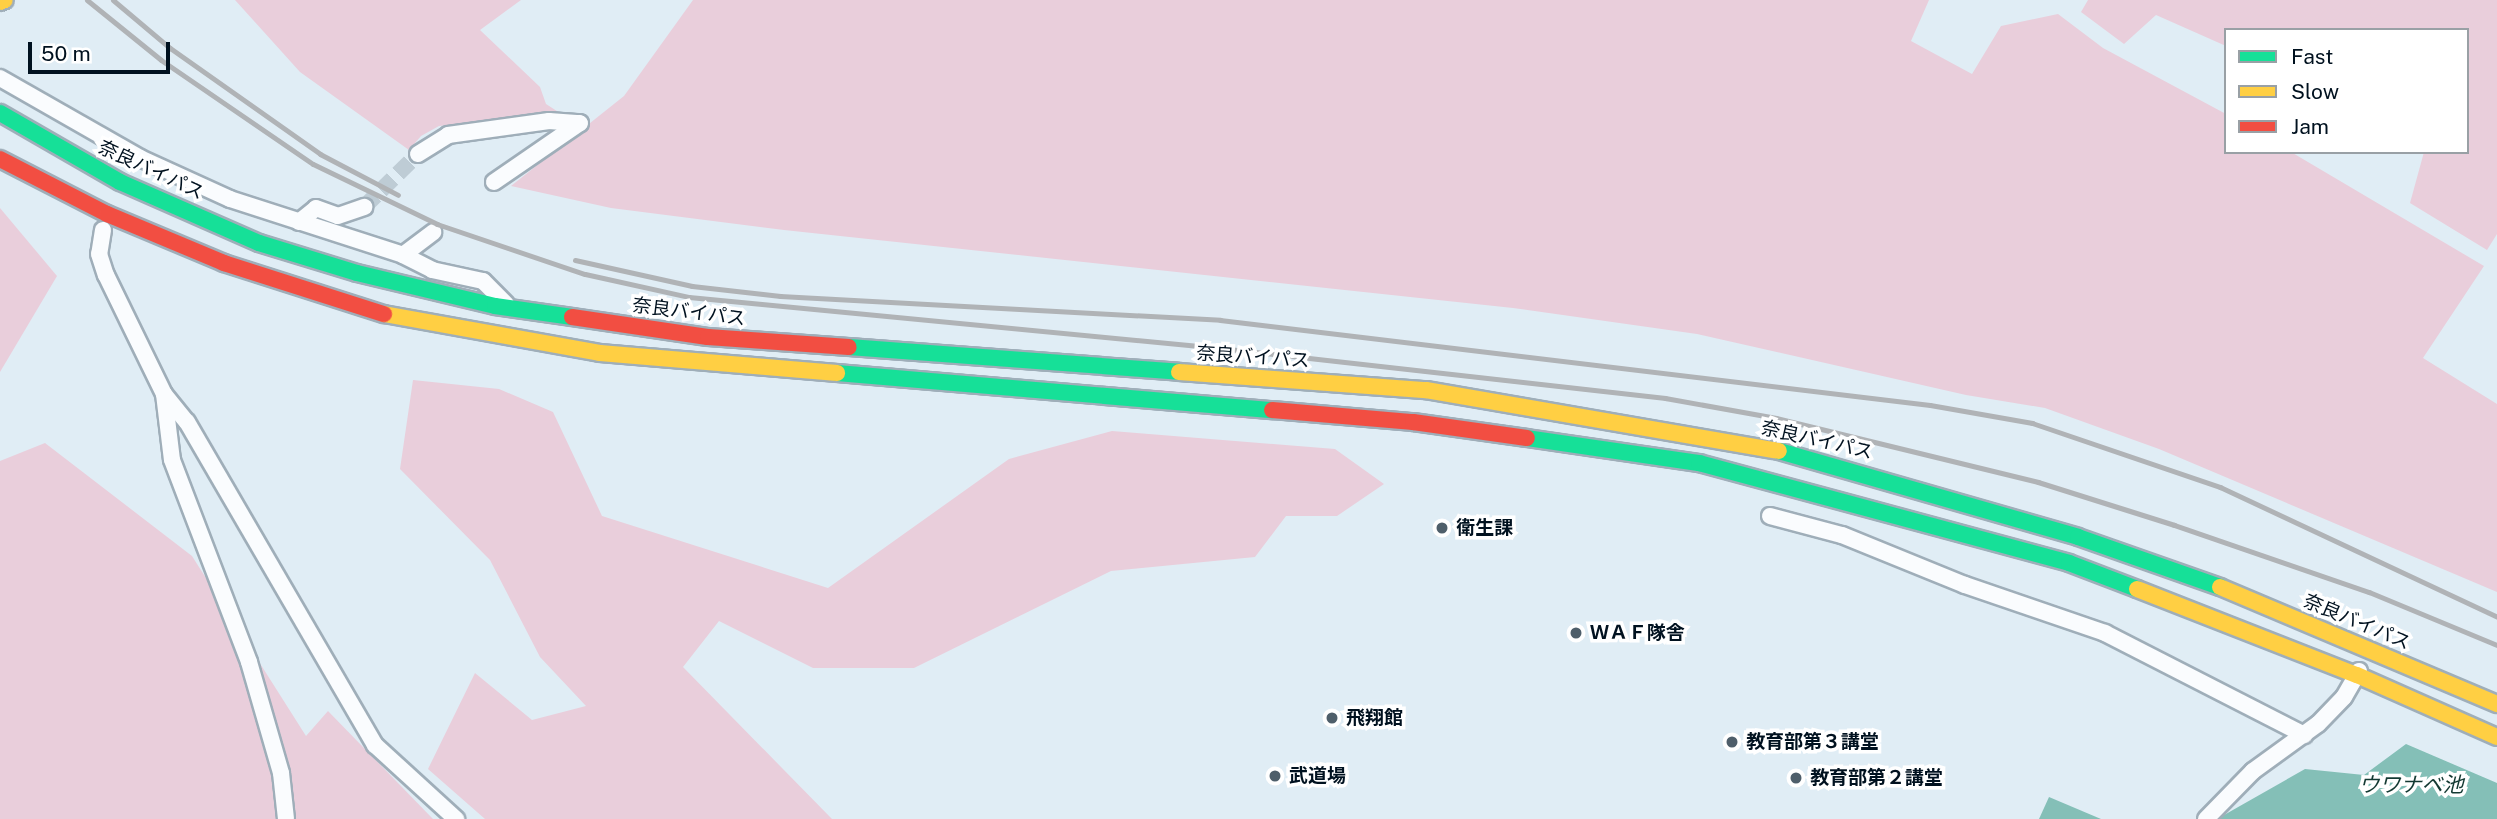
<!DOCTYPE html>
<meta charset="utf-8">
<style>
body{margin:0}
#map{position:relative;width:2497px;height:819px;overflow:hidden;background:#e0edf5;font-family:"Public Sans","Noto Sans JP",sans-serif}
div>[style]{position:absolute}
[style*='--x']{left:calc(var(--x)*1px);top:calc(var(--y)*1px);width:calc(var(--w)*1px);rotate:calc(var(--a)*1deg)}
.green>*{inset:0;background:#e9cedb}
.water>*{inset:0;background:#84bfb7}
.street-tunnel>*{height:16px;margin-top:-8px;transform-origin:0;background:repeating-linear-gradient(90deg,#beccd5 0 16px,transparent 0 24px)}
.roads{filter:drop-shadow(2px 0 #9faeb9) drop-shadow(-2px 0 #9faeb9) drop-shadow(0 2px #9faeb9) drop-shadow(0 -2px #9faeb9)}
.street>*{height:16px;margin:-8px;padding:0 8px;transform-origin:8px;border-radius:8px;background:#fafcfe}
.fast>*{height:16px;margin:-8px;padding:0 8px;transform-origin:8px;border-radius:8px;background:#16e098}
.slow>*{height:16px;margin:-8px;padding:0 8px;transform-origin:8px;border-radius:8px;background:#ffcf43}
.jam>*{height:16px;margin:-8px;padding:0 8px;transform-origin:8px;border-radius:8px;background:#f24e42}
.rail>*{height:5px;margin:-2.5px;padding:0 2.5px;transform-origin:2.5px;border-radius:2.5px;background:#b0b3b6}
.dots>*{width:19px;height:19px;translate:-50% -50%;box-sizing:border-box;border:4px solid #fff;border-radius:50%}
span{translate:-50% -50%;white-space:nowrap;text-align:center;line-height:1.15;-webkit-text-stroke:7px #fff;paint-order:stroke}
.street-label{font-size:19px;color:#00111f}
.poi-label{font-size:19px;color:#00111f;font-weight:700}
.left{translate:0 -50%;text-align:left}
.water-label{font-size:21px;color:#133932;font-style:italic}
.legend{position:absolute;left:2224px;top:28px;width:245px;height:126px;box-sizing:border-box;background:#fff;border:2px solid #99a0a5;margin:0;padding:9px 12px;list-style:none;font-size:21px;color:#00111f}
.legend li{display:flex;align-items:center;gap:14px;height:35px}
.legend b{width:35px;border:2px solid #99a0a5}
.scale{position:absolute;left:28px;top:42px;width:142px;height:32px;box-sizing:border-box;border:4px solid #00111f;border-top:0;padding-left:9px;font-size:21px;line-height:24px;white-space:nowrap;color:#00111f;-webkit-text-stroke:5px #fff;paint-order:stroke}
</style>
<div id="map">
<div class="green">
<i style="clip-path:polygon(235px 0,521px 0,480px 30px,540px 87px,546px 104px,560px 113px,439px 126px,421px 136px,409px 150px,300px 72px)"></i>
<i style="clip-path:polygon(693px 0,1929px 0,1911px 41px,1972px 74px,2001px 26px,2058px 14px,2103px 48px,2226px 114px,2226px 152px,2291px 152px,2484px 266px,2423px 358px,2497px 404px,2497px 592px,2159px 449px,2045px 408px,1966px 395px,1697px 334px,1513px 308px,784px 230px,611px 208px,511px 186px,624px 96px)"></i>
<i style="clip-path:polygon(2088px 0,2497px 0,2497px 234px,2487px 250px,2410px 203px,2424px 152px,2467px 152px,2467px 30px,2226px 30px,2226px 46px,2156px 15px,2124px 44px,2081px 12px)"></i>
<i style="clip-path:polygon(0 208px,57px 276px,0 372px)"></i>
<i style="clip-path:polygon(413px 380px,499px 389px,553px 412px,602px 516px,828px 588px,1009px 459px,1112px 431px,1335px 449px,1384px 484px,1337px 516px,1286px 516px,1255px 557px,1111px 571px,914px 668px,813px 668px,719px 621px,683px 667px,832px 819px,485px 819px,428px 769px,475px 673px,532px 720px,586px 706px,540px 657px,490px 560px,400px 469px)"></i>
<i style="clip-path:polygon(45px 443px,192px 556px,306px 736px,328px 711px,433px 819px,0 819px,0 461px)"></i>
</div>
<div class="water">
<i style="clip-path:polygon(2406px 744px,2497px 783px,2497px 819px,2217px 819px,2305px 769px,2364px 775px)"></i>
<i style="clip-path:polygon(2049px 797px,2101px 819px,2039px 819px)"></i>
</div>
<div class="street-tunnel">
<i style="--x:364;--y:207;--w:76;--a:-44.5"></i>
</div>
<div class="roads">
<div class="street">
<i style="--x:0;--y:78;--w:161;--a:29.7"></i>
<i style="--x:140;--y:158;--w:99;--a:24.5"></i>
<i style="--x:230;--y:199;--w:182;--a:17.9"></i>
<i style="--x:403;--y:255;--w:33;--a:27"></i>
<i style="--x:432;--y:270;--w:52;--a:12.2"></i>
<i style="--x:483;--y:281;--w:33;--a:45"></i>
<i style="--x:418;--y:154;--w:36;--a:-32"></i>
<i style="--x:448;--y:135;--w:102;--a:-7.9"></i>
<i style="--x:549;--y:121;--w:31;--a:4"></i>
<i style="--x:494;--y:182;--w:104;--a:-34.5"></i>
<i style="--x:299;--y:222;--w:22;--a:-39"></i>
<i style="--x:316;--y:208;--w:23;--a:20"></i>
<i style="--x:338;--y:216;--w:28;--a:-19"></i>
<i style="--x:103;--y:230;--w:24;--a:99"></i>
<i style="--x:99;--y:254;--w:22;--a:72"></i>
<i style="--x:106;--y:275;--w:132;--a:64"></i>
<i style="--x:164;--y:394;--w:36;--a:51"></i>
<i style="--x:187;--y:422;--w:374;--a:59.8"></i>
<i style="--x:375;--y:745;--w:110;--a:42.4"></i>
<i style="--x:403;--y:255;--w:38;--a:-37"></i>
<i style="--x:164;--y:394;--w:66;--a:83.1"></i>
<i style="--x:172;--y:460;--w:216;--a:69.1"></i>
<i style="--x:249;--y:662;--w:116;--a:73.9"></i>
<i style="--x:281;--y:773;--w:46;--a:83.8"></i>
<i style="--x:1770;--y:516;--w:74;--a:14.8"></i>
<i style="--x:1842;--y:535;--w:133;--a:22.1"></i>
<i style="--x:1965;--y:585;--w:148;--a:18.9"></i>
<i style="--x:2105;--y:633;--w:224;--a:27.1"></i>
<i style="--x:2206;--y:819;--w:67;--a:-45.6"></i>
<i style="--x:2253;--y:771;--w:80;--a:-35.9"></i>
<i style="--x:2318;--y:724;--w:37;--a:-46"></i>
<i style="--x:2344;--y:697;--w:30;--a:-60"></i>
</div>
<div class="fast">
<i style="--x:0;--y:113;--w:138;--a:29.9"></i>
<i style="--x:120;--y:182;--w:152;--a:23.7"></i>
<i style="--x:259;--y:243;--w:102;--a:17"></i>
<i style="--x:357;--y:273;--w:142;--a:13.4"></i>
<i style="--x:495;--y:306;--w:78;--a:8.1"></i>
<i style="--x:849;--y:347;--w:331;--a:4.3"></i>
<i style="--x:837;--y:373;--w:437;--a:4.9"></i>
<i style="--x:1527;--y:438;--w:174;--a:8.3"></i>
<i style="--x:1699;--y:463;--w:383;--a:15.1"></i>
<i style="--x:2069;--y:563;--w:73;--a:20.9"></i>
<i style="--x:1779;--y:451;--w:311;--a:16"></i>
<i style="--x:2078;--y:537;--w:151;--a:19.4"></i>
</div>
<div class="slow">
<i style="--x:0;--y:2;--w:5;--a:-22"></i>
<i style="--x:384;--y:314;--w:219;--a:10.2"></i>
<i style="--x:600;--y:353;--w:238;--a:4.8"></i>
<i style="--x:1179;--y:372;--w:248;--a:4.2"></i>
<i style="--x:1426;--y:390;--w:358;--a:9.8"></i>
<i style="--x:2220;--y:587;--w:301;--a:22.9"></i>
<i style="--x:2137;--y:589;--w:236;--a:21.4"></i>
<i style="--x:2357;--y:675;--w:153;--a:23.9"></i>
</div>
<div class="jam">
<i style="--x:0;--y:159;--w:120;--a:27.2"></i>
<i style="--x:107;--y:214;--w:127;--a:22.7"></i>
<i style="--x:224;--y:263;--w:168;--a:17.7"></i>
<i style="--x:572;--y:317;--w:137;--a:8.4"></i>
<i style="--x:708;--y:337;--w:141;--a:4.1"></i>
<i style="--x:1272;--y:410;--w:142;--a:4.9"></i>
<i style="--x:1413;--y:422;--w:115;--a:8"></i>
</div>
</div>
<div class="rail">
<i style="--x:87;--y:0;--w:95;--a:39"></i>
<i style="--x:161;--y:60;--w:184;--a:34.4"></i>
<i style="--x:313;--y:164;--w:138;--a:25.8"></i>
<i style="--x:437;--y:224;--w:156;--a:18.7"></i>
<i style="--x:585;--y:274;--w:107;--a:12.5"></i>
<i style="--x:689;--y:297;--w:533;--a:5.49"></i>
<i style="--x:1220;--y:348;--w:448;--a:6.4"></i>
<i style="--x:1665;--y:398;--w:113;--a:10.2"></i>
<i style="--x:1776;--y:418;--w:270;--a:13.7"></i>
<i style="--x:2038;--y:482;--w:143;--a:17.5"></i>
<i style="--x:2174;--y:525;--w:206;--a:19"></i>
<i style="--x:2369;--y:592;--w:139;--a:22.5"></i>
<i style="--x:113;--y:0;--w:75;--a:40.1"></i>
<i style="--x:170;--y:48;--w:184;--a:35.2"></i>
<i style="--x:320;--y:154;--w:88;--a:27.7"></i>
<i style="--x:575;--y:260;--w:120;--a:12.5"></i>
<i style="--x:692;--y:286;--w:89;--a:6.5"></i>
<i style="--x:780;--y:296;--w:441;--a:3.1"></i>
<i style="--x:1220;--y:320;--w:715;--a:6.83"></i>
<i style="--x:1930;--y:405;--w:104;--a:10"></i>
<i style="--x:2032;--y:423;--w:199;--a:18.8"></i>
<i style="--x:2220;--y:487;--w:306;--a:25.1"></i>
</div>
<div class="dots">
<i style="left:1442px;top:528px;background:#4e5e6a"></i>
<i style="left:1576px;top:633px;background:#4e5e6a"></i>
<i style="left:1332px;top:718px;background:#4e5e6a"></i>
<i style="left:1732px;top:742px;background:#4e5e6a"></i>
<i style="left:1275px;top:776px;background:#4e5e6a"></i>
<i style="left:1796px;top:778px;background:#4e5e6a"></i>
</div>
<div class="street-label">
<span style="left:151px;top:170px;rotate:25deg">奈良バイパス</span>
<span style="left:689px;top:312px;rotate:7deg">奈良バイパス</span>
<span style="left:1253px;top:357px;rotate:4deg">奈良バイパス</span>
<span style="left:1817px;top:440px;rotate:13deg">奈良バイパス</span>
<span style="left:2357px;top:622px;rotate:23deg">奈良バイパス</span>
</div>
<div class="poi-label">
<span class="left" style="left:1456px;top:528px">衛生課</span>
<span class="left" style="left:1590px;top:633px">ＷＡＦ隊舎</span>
<span class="left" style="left:1346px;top:718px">飛翔館</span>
<span class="left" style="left:1746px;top:742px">教育部第３講堂</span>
<span class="left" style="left:1289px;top:776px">武道場</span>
<span class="left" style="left:1810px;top:778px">教育部第２講堂</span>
</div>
<div class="water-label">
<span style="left:2411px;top:785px">ウワナベ池</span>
</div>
<ul class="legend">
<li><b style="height:9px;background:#16e098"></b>Fast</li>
<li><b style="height:9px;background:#ffcf43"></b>Slow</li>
<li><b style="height:9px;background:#f24e42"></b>Jam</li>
</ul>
<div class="scale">50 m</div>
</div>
